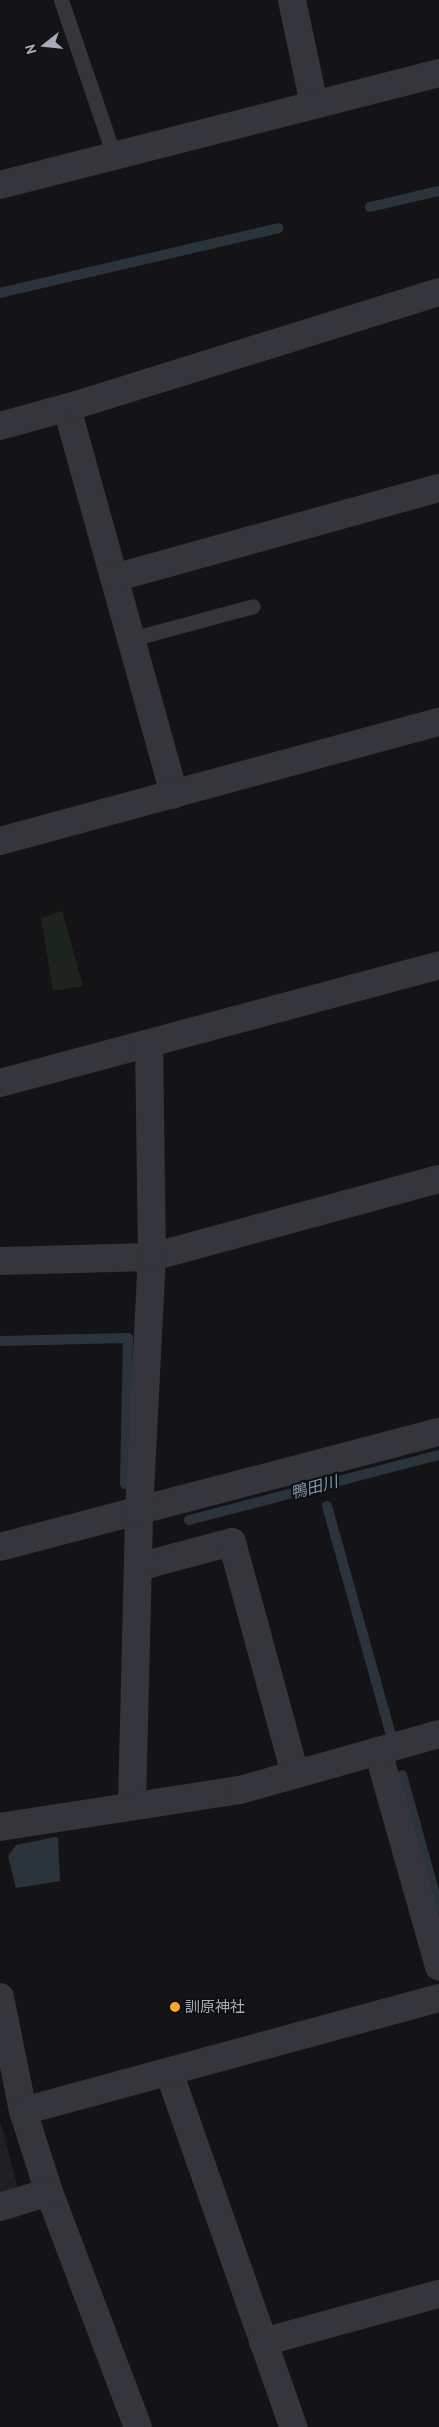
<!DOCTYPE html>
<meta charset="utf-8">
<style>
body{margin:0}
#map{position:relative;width:439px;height:2427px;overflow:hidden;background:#141416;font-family:"PT Sans","Noto Sans JP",sans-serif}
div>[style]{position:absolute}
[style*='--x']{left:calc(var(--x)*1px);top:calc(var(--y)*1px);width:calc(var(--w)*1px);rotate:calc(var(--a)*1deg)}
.built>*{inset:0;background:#202023}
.green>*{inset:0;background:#1c241d}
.water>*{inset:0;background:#2a343a}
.stream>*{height:10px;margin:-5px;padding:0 5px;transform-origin:5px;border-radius:5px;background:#2a343a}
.service>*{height:15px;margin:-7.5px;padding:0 7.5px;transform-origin:7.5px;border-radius:7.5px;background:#35363b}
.minor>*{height:28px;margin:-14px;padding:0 14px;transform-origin:14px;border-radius:14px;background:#35363b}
.tertiary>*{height:28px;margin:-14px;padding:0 14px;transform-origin:14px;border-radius:14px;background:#35363b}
.dots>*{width:14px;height:14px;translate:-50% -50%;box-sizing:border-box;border:2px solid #0f0f11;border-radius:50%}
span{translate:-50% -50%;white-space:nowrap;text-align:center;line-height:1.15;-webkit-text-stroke:4px #0f0f11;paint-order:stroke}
.poi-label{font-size:15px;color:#a6acb7}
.left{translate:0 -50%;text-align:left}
.water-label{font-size:16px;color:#7c9bb3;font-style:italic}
.north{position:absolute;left:20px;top:20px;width:50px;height:50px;-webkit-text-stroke:4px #0f0f11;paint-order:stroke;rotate:254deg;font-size:14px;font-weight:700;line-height:20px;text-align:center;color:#a6acb7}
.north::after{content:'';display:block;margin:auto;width:18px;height:22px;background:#a6acb7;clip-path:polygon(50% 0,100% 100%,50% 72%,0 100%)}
</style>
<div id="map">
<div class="built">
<i style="clip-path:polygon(0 2120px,18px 2189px,0 2194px)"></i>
</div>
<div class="green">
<i style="clip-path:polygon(62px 911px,83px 986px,53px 991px,41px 918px)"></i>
</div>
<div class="water">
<i style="clip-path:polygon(55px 1837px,58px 1838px,60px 1881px,16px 1888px,8px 1856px,16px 1845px)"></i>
</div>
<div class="stream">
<i style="--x:370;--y:207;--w:71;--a:-13.1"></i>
<i style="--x:0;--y:293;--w:286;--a:-13.1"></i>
<i style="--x:0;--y:1341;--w:128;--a:-1.3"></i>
<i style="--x:128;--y:1338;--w:146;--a:91.2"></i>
<i style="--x:327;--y:1506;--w:235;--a:74.4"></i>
<i style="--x:189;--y:1520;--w:258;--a:-14.6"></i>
<i style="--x:402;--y:1775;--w:138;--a:74.5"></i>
</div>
<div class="service">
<i style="--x:61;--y:0;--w:165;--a:71.2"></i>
<i style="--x:131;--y:639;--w:126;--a:-15.1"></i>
</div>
<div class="minor">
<i style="--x:292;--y:0;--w:106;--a:78.1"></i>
<i style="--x:0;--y:185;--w:453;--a:-14.3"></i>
<i style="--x:67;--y:408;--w:401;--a:74.5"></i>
<i style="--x:114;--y:578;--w:337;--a:-15.5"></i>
<i style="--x:0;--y:841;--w:455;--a:-15.2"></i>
<i style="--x:0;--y:1083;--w:455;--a:-15"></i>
<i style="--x:0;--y:1261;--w:152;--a:-1.5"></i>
<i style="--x:152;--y:1257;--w:297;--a:-15.2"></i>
<i style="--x:0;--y:1547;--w:454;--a:-14.7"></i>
<i style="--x:138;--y:1567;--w:97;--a:-14.9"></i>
<i style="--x:232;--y:1542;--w:240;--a:74.8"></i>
<i style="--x:378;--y:1751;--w:224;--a:74.2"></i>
<i style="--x:132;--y:1805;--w:293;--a:-88.6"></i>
<i style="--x:139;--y:1512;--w:255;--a:-87.1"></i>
<i style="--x:152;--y:1257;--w:213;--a:-90.8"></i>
<i style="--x:0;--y:1827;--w:243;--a:-8.8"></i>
<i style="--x:240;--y:1790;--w:207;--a:-15.7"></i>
<i style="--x:0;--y:1997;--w:116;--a:78.6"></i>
<i style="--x:23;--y:2111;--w:85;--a:72.2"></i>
<i style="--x:49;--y:2192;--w:251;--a:69.3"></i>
<i style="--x:169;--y:2072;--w:376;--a:70.7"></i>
<i style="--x:23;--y:2111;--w:431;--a:-15.2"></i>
<i style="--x:0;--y:2207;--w:51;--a:-17"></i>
<i style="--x:263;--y:2342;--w:182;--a:-15.3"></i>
</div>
<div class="tertiary">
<i style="--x:0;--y:426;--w:79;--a:-15.4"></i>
<i style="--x:76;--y:405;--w:380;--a:-17.3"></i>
</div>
<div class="dots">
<i style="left:175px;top:2007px;background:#f5aa2e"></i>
</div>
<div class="poi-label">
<span class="left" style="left:185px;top:2007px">訓原神社</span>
</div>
<div class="water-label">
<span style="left:314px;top:1487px;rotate:-15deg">鴨田川</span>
</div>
<div class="north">N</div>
</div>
